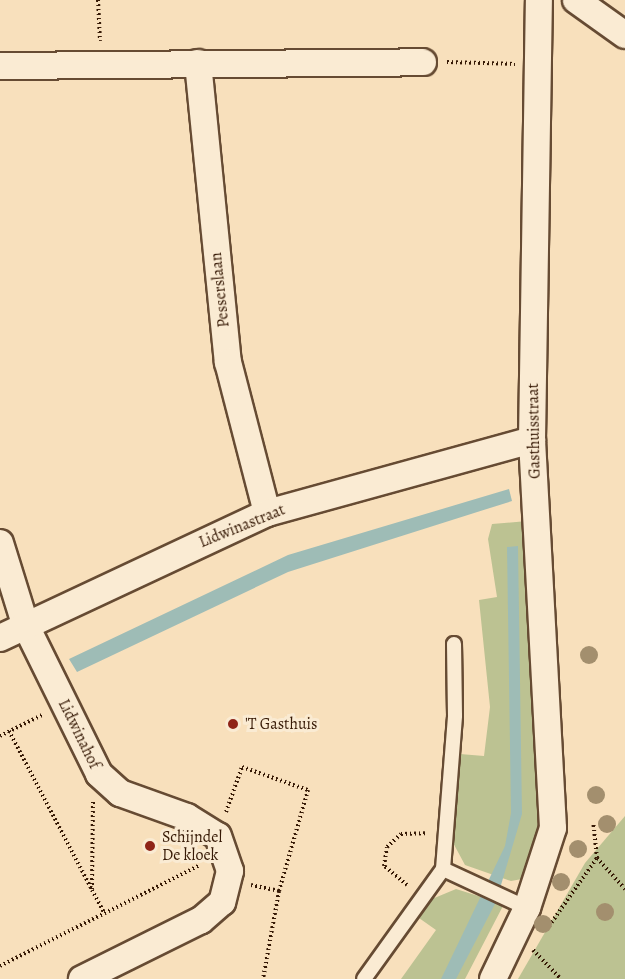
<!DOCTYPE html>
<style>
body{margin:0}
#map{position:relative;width:625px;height:979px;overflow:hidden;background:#f8e0bc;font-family:Alegreya,serif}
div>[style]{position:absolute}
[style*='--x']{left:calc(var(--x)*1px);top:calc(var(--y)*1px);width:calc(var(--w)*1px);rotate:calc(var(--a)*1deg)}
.green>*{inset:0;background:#bcc292}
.water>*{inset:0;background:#9ebcb6}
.path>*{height:4px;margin-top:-2px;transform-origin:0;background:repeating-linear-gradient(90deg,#361905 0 1.5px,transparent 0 4.5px)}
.roads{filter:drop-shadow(2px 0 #664b33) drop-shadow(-2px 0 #664b33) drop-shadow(0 2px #664b33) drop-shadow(0 -2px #664b33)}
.service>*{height:14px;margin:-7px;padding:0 7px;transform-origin:7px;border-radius:7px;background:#faebd3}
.minor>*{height:26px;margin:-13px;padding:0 13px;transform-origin:13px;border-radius:13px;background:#faebd3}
.trees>*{width:18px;height:18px;margin:-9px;border-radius:50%;background:#a38f6e}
.dots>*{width:16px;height:16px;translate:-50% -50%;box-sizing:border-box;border:3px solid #faebd3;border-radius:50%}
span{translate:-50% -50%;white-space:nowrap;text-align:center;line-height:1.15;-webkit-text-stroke:6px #faebd3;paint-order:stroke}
.street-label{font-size:16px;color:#361905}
.poi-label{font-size:16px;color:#361905}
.left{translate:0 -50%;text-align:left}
</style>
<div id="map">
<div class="green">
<i style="clip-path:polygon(527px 521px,546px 828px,522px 879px,511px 881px,465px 865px,451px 839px,451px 824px,460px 754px,484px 756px,490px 707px,479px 600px,497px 597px,488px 539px,492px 524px)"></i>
<i style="clip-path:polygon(625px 816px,625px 979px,518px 979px,585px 863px)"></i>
<i style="clip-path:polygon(456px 889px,504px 904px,465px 979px,401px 979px,436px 930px,419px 918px,432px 899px)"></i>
</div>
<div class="water">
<i style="clip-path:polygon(509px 489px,512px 501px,288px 572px,77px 672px,69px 659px,288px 555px)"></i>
<i style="clip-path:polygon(518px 546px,522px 814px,496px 902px,456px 979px,441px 979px,505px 846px,511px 813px,507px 547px)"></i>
</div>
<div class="path">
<i style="--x:98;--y:0;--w:41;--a:87.2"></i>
<i style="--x:447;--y:62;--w:68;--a:1.7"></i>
<i style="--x:9;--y:731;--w:179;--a:62.4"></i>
<i style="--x:0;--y:736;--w:47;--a:-26.6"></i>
<i style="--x:93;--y:802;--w:88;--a:90.7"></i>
<i style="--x:92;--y:890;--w:26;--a:62"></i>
<i style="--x:226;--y:812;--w:48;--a:-70.4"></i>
<i style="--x:242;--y:767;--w:70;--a:19.2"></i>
<i style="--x:308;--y:790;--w:105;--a:106"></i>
<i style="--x:279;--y:891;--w:89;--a:100.3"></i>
<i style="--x:597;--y:858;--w:42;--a:47.9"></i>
<i style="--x:251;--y:885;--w:29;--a:12"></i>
<i style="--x:407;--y:885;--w:30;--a:-140"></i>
<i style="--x:384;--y:866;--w:19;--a:-81"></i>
<i style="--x:387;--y:847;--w:19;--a:-43"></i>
<i style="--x:401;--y:834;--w:24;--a:-2"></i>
<i style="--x:549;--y:926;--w:83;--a:-54.8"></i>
<i style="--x:597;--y:858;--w:36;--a:-96"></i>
<i style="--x:533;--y:950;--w:40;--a:46"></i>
<i style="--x:0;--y:966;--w:224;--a:-26.8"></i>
</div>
<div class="roads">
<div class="service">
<i style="--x:443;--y:869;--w:93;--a:24.9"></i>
<i style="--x:364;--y:979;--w:135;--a:-54.3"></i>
<i style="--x:443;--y:869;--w:154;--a:-85.5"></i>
<i style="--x:455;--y:715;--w:71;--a:-90.8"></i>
</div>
<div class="minor">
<i style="--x:576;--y:0;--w:60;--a:35.5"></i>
<i style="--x:198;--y:63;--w:301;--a:84.3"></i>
<i style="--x:228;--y:362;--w:156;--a:75.5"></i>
<i style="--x:0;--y:66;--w:423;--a:-0.5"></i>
<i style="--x:0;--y:543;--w:85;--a:72.8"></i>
<i style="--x:25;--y:624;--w:167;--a:63.7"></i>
<i style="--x:99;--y:774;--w:28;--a:42"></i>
<i style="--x:120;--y:793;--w:71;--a:19.7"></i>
<i style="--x:187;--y:817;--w:36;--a:32"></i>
<i style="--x:218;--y:836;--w:37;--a:71"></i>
<i style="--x:230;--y:871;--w:32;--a:104"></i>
<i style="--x:222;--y:902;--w:28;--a:139"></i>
<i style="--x:201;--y:920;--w:133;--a:153.6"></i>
<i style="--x:0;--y:638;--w:295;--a:-25.1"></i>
<i style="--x:267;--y:513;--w:275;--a:-15.4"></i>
<i style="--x:493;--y:979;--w:79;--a:-64.4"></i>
<i style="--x:527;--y:908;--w:84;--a:-72"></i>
<i style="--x:553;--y:828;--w:389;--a:-93.1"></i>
<i style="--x:532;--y:440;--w:440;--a:-89.1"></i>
</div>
</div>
<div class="trees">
<i style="left:589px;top:655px"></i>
<i style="left:596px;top:795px"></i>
<i style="left:607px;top:824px"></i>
<i style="left:578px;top:849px"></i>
<i style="left:561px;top:882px"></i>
<i style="left:605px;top:912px"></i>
<i style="left:543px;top:924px"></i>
</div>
<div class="dots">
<i style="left:233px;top:724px;background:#8f2418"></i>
<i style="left:150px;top:846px;background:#8f2418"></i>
</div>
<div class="street-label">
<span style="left:220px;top:290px;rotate:-96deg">Pesserslaan</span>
<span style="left:534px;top:431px;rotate:-91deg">Gasthuisstraat</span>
<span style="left:242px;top:526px;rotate:-22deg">Lidwinastraat</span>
<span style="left:79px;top:734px;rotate:64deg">Lidwinahof</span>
</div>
<div class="poi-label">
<span class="left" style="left:245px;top:724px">'T Gasthuis</span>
<span class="left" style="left:162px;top:846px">Schijndel<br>De kloek</span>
</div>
</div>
